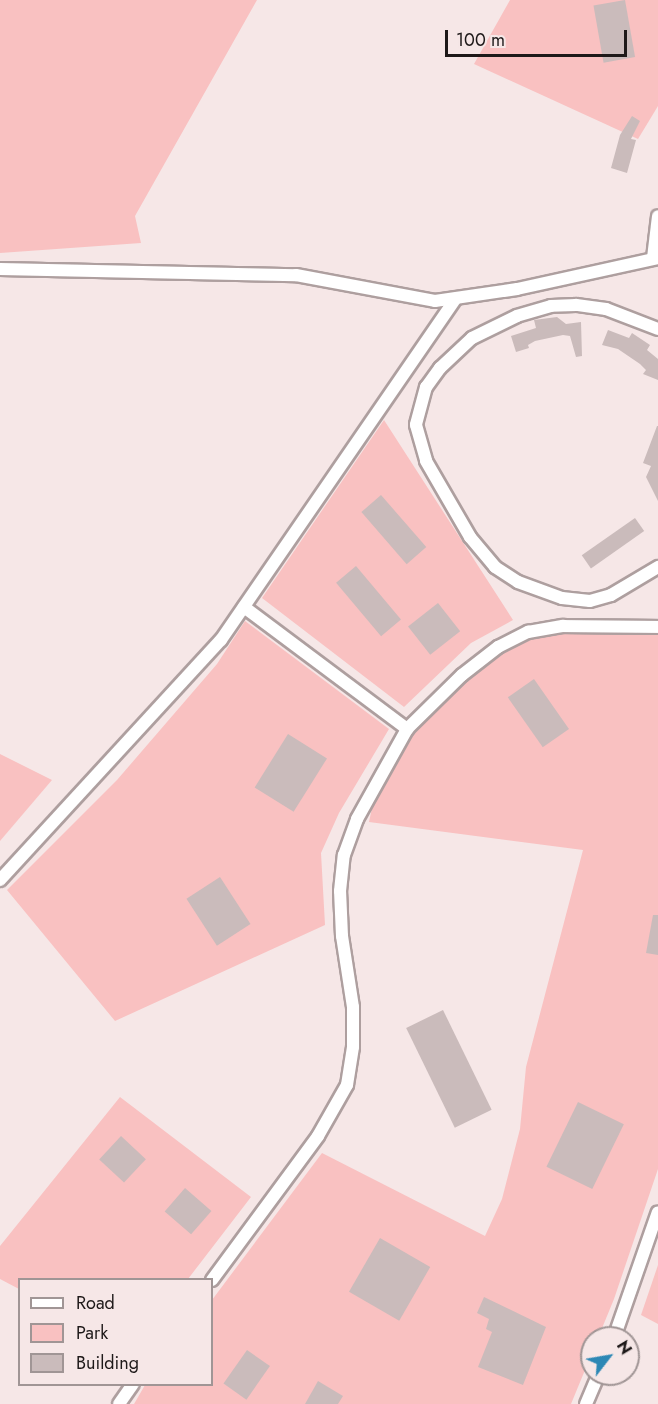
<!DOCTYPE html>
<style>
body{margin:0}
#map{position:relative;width:658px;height:1404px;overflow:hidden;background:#f6e7e7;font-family:Jost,sans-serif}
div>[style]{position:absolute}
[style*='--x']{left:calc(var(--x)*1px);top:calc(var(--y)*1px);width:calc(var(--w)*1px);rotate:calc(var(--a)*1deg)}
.green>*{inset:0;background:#f9c1c1}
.building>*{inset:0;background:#cabbbb;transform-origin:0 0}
.roads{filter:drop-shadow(2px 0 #ae9f9f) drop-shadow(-2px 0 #ae9f9f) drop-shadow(0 2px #ae9f9f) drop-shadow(0 -2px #ae9f9f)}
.minor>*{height:12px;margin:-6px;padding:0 6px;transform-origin:6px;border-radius:6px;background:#fff}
span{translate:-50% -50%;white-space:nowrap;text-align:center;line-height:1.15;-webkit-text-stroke:4.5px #f6e7e7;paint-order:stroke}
.legend{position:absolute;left:18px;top:1278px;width:195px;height:108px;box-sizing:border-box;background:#f6e7e7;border:2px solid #a09595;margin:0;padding:8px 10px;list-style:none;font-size:18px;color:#1e1919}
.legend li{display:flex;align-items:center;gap:12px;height:30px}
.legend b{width:30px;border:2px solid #a09595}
.north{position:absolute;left:580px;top:1326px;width:60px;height:60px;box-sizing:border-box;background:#f6e7e7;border:2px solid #a09595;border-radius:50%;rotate:59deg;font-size:16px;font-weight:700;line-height:24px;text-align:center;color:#1e1919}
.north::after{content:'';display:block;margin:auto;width:21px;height:27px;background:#2d88b5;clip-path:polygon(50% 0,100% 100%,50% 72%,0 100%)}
.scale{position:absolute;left:445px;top:30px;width:182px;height:27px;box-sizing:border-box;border:3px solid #1e1919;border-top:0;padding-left:8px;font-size:18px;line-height:21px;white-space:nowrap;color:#1e1919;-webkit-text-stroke:4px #f6e7e7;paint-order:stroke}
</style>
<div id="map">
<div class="green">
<i style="clip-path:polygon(0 0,257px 0,135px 216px,141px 243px,0 253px)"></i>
<i style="clip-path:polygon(510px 0,658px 0,658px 106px,638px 139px,474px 64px)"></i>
<i style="clip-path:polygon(384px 420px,513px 620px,471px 643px,404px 707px,262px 598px)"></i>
<i style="clip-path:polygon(245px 621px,389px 729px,339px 813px,321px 853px,325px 925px,115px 1021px,7px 890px,117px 780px,217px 664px)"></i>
<i style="clip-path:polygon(587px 632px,658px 635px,658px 1169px,614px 1299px,598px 1338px,592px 1338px,592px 1353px,571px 1404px,134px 1404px,145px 1385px,212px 1384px,212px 1300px,322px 1153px,485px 1236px,502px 1199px,520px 1129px,526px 1067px,583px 850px,369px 822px,373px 803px,408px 740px,445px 700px,497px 654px,534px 634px)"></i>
<i style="clip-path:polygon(0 754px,52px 780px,0 841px)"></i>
<i style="clip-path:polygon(120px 1097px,251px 1197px,188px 1279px,20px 1280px,19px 1289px,0 1279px,0 1246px)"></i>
<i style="clip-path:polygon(658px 1265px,658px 1324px,641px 1315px)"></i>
</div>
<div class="building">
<i style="left:625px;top:0;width:58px;height:32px;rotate:80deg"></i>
<i style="clip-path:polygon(632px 116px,640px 121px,631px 139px,636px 140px,627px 173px,611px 168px,620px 135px)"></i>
<i style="clip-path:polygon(557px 317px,566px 324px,581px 322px,582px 356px,576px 357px,570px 336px,563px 335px,535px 341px,528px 345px,529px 348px,516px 352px,511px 336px,536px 328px,534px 320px)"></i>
<i style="clip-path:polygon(608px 330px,629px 338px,632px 333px,650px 345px,647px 350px,658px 359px,658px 380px,643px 374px,646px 370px,640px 364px,618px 349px,602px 345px)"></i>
<i style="clip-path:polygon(657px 426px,658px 426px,658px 501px,646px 477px,651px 466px,643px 463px)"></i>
<i style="left:381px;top:495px;width:69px;height:26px;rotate:49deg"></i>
<i style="left:635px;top:518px;width:16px;height:65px;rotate:55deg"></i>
<i style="left:356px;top:566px;width:70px;height:26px;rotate:50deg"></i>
<i style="left:438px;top:603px;width:36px;height:38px;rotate:52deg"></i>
<i style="left:534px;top:679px;width:61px;height:32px;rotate:55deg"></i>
<i style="left:288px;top:734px;width:46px;height:63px;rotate:32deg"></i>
<i style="left:220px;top:877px;width:56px;height:40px;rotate:57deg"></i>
<i style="clip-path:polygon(653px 915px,658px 915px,658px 955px,646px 953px)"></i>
<i style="left:443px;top:1010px;width:111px;height:41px;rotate:64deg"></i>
<i style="left:578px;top:1102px;width:51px;height:72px;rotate:26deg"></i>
<i style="left:121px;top:1136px;width:34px;height:32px;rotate:43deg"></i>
<i style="left:185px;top:1188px;width:35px;height:31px;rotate:41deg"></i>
<i style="left:380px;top:1238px;width:58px;height:62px;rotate:30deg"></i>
<i style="clip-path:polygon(484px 1297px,546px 1327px,523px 1385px,478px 1367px,492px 1332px,486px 1329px,489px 1319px,477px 1313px)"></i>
<i style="left:247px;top:1350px;width:28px;height:41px;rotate:35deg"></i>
<i style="clip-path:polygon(318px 1381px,343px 1396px,338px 1404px,305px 1404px)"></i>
</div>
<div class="roads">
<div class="minor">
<i style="--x:653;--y:258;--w:42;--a:-83.2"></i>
<i style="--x:0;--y:269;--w:296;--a:1.2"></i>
<i style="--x:296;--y:275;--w:141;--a:10.6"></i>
<i style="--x:435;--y:301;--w:83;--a:-8.3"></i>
<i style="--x:517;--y:289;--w:144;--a:-12.4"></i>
<i style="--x:658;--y:329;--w:56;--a:-159"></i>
<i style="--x:606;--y:309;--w:30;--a:-172"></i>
<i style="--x:576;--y:305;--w:25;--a:178"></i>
<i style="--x:551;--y:306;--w:35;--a:164"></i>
<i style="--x:517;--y:316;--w:50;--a:153.9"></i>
<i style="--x:472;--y:338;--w:44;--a:136.8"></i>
<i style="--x:440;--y:368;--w:24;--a:126"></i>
<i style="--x:426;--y:387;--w:39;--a:105"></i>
<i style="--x:416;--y:425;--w:37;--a:74"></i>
<i style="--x:426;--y:461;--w:88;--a:59.9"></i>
<i style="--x:470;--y:537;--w:39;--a:50"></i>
<i style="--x:495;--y:567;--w:27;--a:33"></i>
<i style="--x:518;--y:582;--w:47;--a:20"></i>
<i style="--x:562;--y:598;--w:28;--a:6"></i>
<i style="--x:590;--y:601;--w:22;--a:-16"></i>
<i style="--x:611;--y:595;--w:55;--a:-30.8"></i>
<i style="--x:244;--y:607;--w:204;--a:36.8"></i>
<i style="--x:0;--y:880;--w:326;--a:-47.4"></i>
<i style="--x:221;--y:640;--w:414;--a:-55.5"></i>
<i style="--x:212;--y:1280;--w:179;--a:-53.6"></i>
<i style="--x:318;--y:1136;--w:59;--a:-60.4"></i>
<i style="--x:347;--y:1085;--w:38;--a:-81"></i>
<i style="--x:353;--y:1047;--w:40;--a:-90"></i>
<i style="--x:353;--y:1007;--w:72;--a:-98.8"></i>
<i style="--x:342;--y:936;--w:45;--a:-92.5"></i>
<i style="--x:340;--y:891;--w:36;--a:-84"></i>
<i style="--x:344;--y:855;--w:38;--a:-70"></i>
<i style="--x:357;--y:819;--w:103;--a:-60.9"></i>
<i style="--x:407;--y:729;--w:77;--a:-44.5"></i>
<i style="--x:462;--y:675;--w:46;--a:-37.9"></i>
<i style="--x:498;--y:647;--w:34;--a:-27"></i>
<i style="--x:528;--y:632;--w:36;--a:-10"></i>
<i style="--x:563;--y:626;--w:95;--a:0.6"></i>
<i style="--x:614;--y:1338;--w:133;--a:-70.8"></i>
<i style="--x:119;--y:1404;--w:24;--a:-55"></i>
<i style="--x:586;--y:1404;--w:33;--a:-67"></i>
</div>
</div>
<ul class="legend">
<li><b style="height:8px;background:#fff"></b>Road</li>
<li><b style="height:16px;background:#f9c1c1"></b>Park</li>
<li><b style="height:16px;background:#cabbbb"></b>Building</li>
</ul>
<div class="north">N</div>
<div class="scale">100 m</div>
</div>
